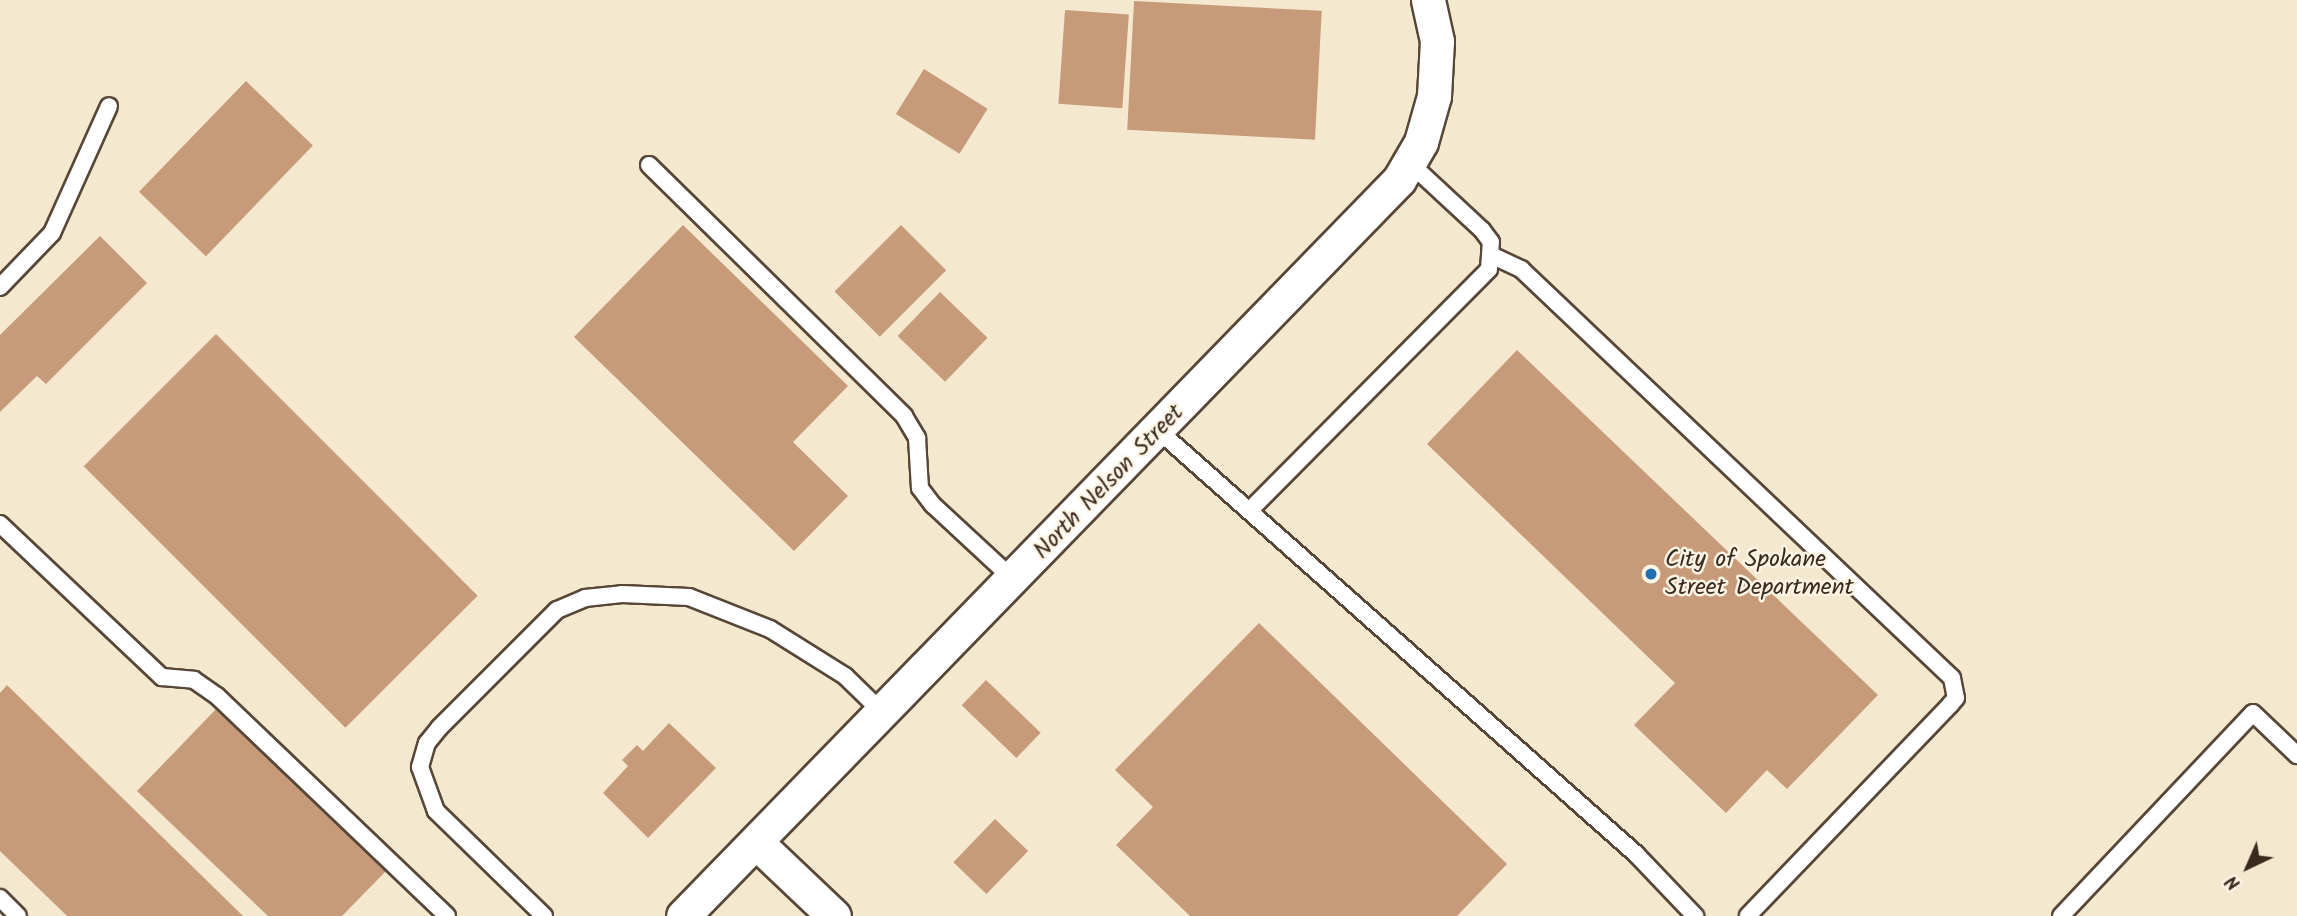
<!DOCTYPE html>
<style>
body{margin:0}
#map{position:relative;width:2297px;height:916px;overflow:hidden;background:#f4e9ce;font-family:Kalam,sans-serif}
div>[style]{position:absolute}
[style*='--x']{left:calc(var(--x)*1px);top:calc(var(--y)*1px);width:calc(var(--w)*1px);rotate:calc(var(--a)*1deg)}
.building>*{inset:0;background:#c79b7a;transform-origin:0 0}
.roads{filter:drop-shadow(2px 0 #574738) drop-shadow(-2px 0 #574738) drop-shadow(0 2px #574738) drop-shadow(0 -2px #574738)}
.service>*{height:16px;margin:-8px;padding:0 8px;transform-origin:8px;border-radius:8px;background:#fff}
.minor>*{height:33px;margin:-16.5px;padding:0 16.5px;transform-origin:16.5px;border-radius:16.5px;background:#fff}
.dots>*{width:19px;height:19px;translate:-50% -50%;box-sizing:border-box;border:4px solid #fcf5e5;border-radius:50%}
span{translate:-50% -50%;white-space:nowrap;text-align:center;line-height:1.15;-webkit-text-stroke:5px #fcf5e5;paint-order:stroke}
.street-label{font-size:24px;color:#3b2a1e}
.poi-label{font-size:24px;color:#3b2a1e}
.left{translate:0 -50%;text-align:left}
.north{position:absolute;left:2213px;top:832px;width:70px;height:70px;-webkit-text-stroke:5px #fcf5e5;paint-order:stroke;rotate:224deg;font-size:19px;font-weight:700;line-height:28px;text-align:center;color:#3b2a1e}
.north::after{content:'';display:block;margin:auto;width:24px;height:32px;background:#3b2a1e;clip-path:polygon(50% 0,100% 100%,50% 72%,0 100%)}
</style>
<div id="map">
<div class="building">
<i style="left:1134px;top:1px;width:188px;height:129px;rotate:3deg"></i>
<i style="left:1065px;top:10px;width:64px;height:94px;rotate:4deg"></i>
<i style="left:924px;top:69px;width:75px;height:53px;rotate:32deg"></i>
<i style="left:246px;top:81px;width:93px;height:154px;rotate:44deg"></i>
<i style="clip-path:polygon(683px 225px,848px 386px,793px 442px,848px 496px,794px 551px,574px 337px)"></i>
<i style="left:901px;top:225px;width:64px;height:94px;rotate:45deg"></i>
<i style="clip-path:polygon(100px 236px,147px 283px,46px 384px,37px 376px,0 412px,0 335px)"></i>
<i style="left:940px;top:292px;width:66px;height:61px;rotate:44deg"></i>
<i style="left:216px;top:334px;width:370px;height:187px;rotate:45deg"></i>
<i style="clip-path:polygon(1517px 350px,1878px 695px,1787px 789px,1767px 770px,1726px 813px,1634px 725px,1675px 683px,1427px 444px)"></i>
<i style="clip-path:polygon(1259px 623px,1507px 864px,1457px 916px,1190px 916px,1116px 845px,1153px 807px,1115px 770px)"></i>
<i style="left:986px;top:680px;width:76px;height:35px;rotate:44deg"></i>
<i style="clip-path:polygon(7px 685px,243px 916px,67px 916px,0 851px,0 693px)"></i>
<i style="clip-path:polygon(220px 705px,390px 867px,342px 916px,268px 916px,137px 791px)"></i>
<i style="clip-path:polygon(669px 723px,716px 768px,648px 838px,603px 793px,628px 766px,622px 760px,637px 745px,643px 751px)"></i>
<i style="left:995px;top:819px;width:46px;height:60px;rotate:44deg"></i>
</div>
<div class="roads">
<div class="service">
<i style="--x:649;--y:165;--w:358;--a:44.5"></i>
<i style="--x:904;--y:416;--w:26;--a:59"></i>
<i style="--x:917;--y:438;--w:50;--a:86.6"></i>
<i style="--x:920;--y:488;--w:21;--a:53"></i>
<i style="--x:933;--y:505;--w:109;--a:42.8"></i>
<i style="--x:1493;--y:256;--w:31;--a:25"></i>
<i style="--x:1521;--y:269;--w:594;--a:43.5"></i>
<i style="--x:1952;--y:678;--w:20;--a:79"></i>
<i style="--x:1956;--y:698;--w:9;--a:131"></i>
<i style="--x:1950;--y:705;--w:292;--a:133.8"></i>
<i style="--x:0;--y:287;--w:75;--a:-46.1"></i>
<i style="--x:52;--y:233;--w:139;--a:-65.8"></i>
<i style="--x:1159;--y:431;--w:638;--a:41.57"></i>
<i style="--x:1636;--y:854;--w:86;--a:46.4"></i>
<i style="--x:1250;--y:510;--w:339;--a:-45.2"></i>
<i style="--x:1489;--y:269;--w:27;--a:-86"></i>
<i style="--x:1491;--y:242;--w:15;--a:-127"></i>
<i style="--x:1482;--y:230;--w:98;--a:-137.1"></i>
<i style="--x:0;--y:524;--w:223;--a:43.4"></i>
<i style="--x:162;--y:677;--w:32;--a:5"></i>
<i style="--x:194;--y:680;--w:28;--a:35"></i>
<i style="--x:217;--y:696;--w:318;--a:43.7"></i>
<i style="--x:0;--y:898;--w:25;--a:45"></i>
<i style="--x:544;--y:916;--w:151;--a:-135.8"></i>
<i style="--x:436;--y:811;--w:47;--a:-110"></i>
<i style="--x:420;--y:767;--w:25;--a:-74"></i>
<i style="--x:427;--y:743;--w:19;--a:-51"></i>
<i style="--x:439;--y:728;--w:167;--a:-45"></i>
<i style="--x:557;--y:610;--w:30;--a:-23"></i>
<i style="--x:585;--y:598;--w:37;--a:-6"></i>
<i style="--x:622;--y:594;--w:67;--a:2.6"></i>
<i style="--x:689;--y:597;--w:87;--a:21.6"></i>
<i style="--x:770;--y:629;--w:89;--a:32.1"></i>
<i style="--x:845;--y:676;--w:53;--a:44.2"></i>
<i style="--x:2061;--y:916;--w:279;--a:-46.6"></i>
<i style="--x:2253;--y:713;--w:61;--a:43.7"></i>
</div>
<div class="minor">
<i style="--x:757;--y:843;--w:106;--a:43.5"></i>
<i style="--x:683;--y:916;--w:1027;--a:-45.79"></i>
<i style="--x:1399;--y:180;--w:44;--a:-59.9"></i>
<i style="--x:1421;--y:142;--w:48;--a:-74.2"></i>
<i style="--x:1434;--y:96;--w:55;--a:-86.9"></i>
<i style="--x:1437;--y:41;--w:42;--a:-102.4"></i>
</div>
</div>
<div class="dots">
<i style="left:1651px;top:574px;background:#1f6fb2"></i>
</div>
<div class="street-label">
<span style="left:1109px;top:482px;rotate:-46deg">North Nelson Street</span>
</div>
<div class="poi-label">
<span class="left" style="left:1665px;top:574px">City of Spokane<br>Street Department</span>
</div>
<div class="north">N</div>
</div>
